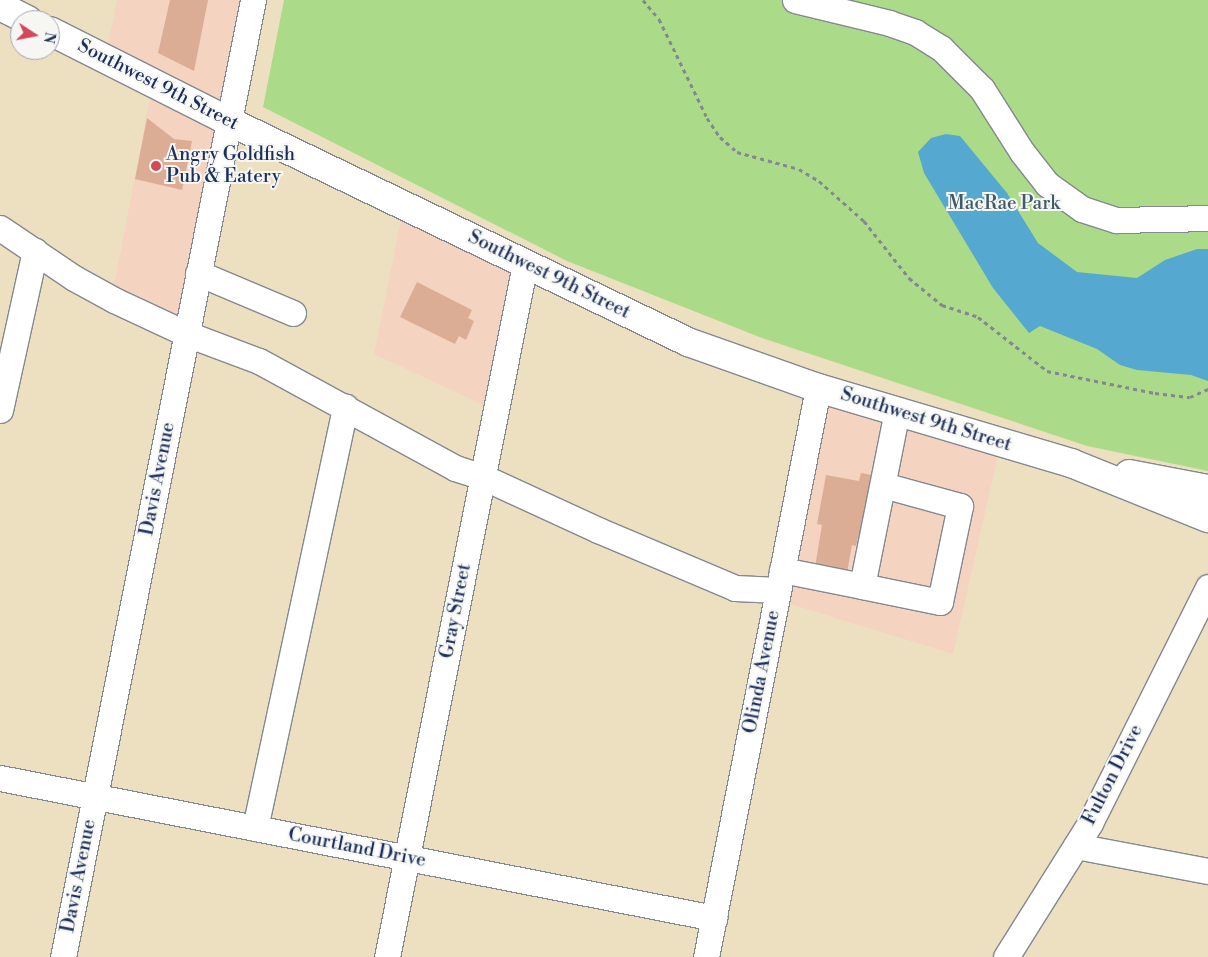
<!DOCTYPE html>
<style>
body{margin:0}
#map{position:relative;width:1208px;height:957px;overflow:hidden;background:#ede0c1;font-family:"Libre Bodoni",serif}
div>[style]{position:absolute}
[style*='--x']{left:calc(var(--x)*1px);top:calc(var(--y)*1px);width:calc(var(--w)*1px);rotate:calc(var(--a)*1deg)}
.built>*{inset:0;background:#f4d3c0}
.green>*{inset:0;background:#abdb88}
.water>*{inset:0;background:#55a8d0}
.building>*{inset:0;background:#dcad95}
.path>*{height:3px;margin-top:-1.5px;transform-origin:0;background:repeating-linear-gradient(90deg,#848890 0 4px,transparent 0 8px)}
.roads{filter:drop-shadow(1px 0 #848890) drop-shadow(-1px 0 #848890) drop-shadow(0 1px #848890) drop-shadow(0 -1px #848890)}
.minor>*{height:25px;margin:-12.5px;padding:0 12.5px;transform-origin:12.5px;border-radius:12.5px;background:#fff}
.major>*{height:28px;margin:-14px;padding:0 14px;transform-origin:14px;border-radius:14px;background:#fff}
.dots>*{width:14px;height:14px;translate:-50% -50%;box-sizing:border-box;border:2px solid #f6f6f2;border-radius:50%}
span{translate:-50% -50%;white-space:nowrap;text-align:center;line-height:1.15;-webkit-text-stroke:4px #f6f6f2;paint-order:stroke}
.street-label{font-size:19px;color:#1b2f5e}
.poi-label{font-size:19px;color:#1b2f5e}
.left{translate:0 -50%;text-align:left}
.park-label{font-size:19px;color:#3f5a68}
.north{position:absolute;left:10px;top:10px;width:50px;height:50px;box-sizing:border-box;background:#f6f6f2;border:1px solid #9ea6b7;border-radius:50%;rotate:101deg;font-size:14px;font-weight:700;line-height:20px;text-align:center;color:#1b2f5e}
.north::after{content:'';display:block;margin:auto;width:18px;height:22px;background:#d1495b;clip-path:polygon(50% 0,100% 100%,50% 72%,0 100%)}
</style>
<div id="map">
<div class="built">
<i style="clip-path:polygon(117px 0,253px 0,189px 338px,111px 301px,153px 83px,105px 59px)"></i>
<i style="clip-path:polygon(404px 205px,525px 264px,496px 411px,374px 354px)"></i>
<i style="clip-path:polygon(818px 388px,1001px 442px,953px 654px,777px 600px)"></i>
</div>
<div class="green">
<i style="clip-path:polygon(284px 0,1208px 0,1208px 471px,1087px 446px,762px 338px,567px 261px,263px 107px)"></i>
</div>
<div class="water">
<i style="clip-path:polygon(946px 134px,960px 136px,1007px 193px,1038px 243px,1077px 272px,1137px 278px,1165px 260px,1197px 249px,1208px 249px,1208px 381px,1191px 375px,1137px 370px,1120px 365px,1097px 349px,1040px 326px,1029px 333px,993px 288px,924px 173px,918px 152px,931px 138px)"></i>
</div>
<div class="building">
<i style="clip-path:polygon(170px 0,208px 0,194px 71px,158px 53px)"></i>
<i style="clip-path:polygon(147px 118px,174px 139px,192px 141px,182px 190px,135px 179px)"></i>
<i style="clip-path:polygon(417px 282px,472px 310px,468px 318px,474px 321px,466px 340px,459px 336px,455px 344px,400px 317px)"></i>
<i style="clip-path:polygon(861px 473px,872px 475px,862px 535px,859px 534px,856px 546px,852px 545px,847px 573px,815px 567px,822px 525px,817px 524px,826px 475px,859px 481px)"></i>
</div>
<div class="path">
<i style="--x:643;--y:0;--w:25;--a:50"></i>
<i style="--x:659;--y:19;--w:110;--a:64.1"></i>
<i style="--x:707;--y:118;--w:23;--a:56"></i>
<i style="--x:720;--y:137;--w:23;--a:41"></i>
<i style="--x:737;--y:152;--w:64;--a:15.3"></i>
<i style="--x:799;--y:169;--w:23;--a:31"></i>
<i style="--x:819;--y:181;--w:60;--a:41.6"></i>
<i style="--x:864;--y:221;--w:73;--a:51.7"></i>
<i style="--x:909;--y:278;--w:43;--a:39.3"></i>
<i style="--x:942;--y:305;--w:38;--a:18"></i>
<i style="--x:978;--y:317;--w:88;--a:38"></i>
<i style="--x:1047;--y:371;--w:110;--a:11.5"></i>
<i style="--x:1155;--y:393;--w:35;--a:7"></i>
<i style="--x:1190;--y:397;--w:20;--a:-24"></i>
</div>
<div class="roads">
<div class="minor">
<i style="--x:795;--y:0;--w:97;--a:13.7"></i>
<i style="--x:889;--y:23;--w:28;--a:19"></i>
<i style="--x:915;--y:32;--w:31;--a:32"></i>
<i style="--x:941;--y:48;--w:58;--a:45"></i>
<i style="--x:982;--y:89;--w:75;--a:57.6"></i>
<i style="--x:1022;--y:152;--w:41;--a:52"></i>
<i style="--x:1047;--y:184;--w:43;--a:35.5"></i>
<i style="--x:1082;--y:209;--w:36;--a:18"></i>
<i style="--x:1116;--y:220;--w:92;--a:-1.2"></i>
<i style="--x:0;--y:228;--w:89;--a:34"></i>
<i style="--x:74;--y:278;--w:46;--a:28.8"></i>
<i style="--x:114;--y:300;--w:81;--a:25"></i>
<i style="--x:187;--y:334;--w:77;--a:20.6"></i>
<i style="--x:259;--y:361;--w:223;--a:28.6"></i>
<i style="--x:455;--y:468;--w:29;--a:18"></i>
<i style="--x:483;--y:477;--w:127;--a:24.7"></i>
<i style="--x:598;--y:530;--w:149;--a:22.9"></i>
<i style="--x:735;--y:588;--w:43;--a:2.7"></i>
<i style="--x:198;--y:273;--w:103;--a:22.8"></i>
<i style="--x:0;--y:410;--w:163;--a:-77.6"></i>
<i style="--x:883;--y:485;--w:80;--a:15.3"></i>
<i style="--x:960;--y:506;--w:98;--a:101.8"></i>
<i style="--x:940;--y:602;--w:80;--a:-168.4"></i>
<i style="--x:862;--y:586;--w:178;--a:-78.7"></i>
<i style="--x:782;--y:570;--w:82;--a:11.3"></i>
<i style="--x:0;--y:778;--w:728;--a:11.09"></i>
<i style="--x:255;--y:828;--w:431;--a:-77.9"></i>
<i style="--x:1076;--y:846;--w:134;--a:10.7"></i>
<i style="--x:63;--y:957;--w:976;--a:-78.77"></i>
<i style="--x:387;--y:957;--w:707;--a:-78.74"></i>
<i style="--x:706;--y:957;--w:580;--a:-78.86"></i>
<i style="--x:1006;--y:957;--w:158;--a:-57.9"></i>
<i style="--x:1090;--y:823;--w:264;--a:-63.4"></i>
</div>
<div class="major">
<i style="--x:0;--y:6;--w:31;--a:27"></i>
<i style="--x:50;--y:31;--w:193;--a:26.8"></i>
<i style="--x:222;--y:118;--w:517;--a:25.67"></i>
<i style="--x:688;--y:342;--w:138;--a:19.5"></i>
<i style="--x:818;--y:388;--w:264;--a:16.5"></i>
<i style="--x:1071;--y:463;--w:148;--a:21.9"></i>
<i style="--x:1129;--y:474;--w:80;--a:10.8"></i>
</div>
</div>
<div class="dots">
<i style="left:156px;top:166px;background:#d1495b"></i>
</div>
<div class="street-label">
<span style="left:158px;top:85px;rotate:27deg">Southwest 9th Street</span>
<span style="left:549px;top:275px;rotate:26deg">Southwest 9th Street</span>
<span style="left:926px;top:420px;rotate:17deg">Southwest 9th Street</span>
<span style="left:158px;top:479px;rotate:-79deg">Davis Avenue</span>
<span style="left:456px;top:611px;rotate:-79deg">Gray Street</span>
<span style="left:762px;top:672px;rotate:-79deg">Olinda Avenue</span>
<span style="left:1113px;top:775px;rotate:-63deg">Fulton Drive</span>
<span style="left:357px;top:848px;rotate:11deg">Courtland Drive</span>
<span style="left:79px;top:876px;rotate:-79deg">Davis Avenue</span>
</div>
<div class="poi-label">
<span class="left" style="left:166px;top:166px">Angry Goldfish<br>Pub &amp; Eatery</span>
</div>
<div class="park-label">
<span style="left:1004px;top:204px">MacRae Park</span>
</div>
<div class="north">N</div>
</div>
